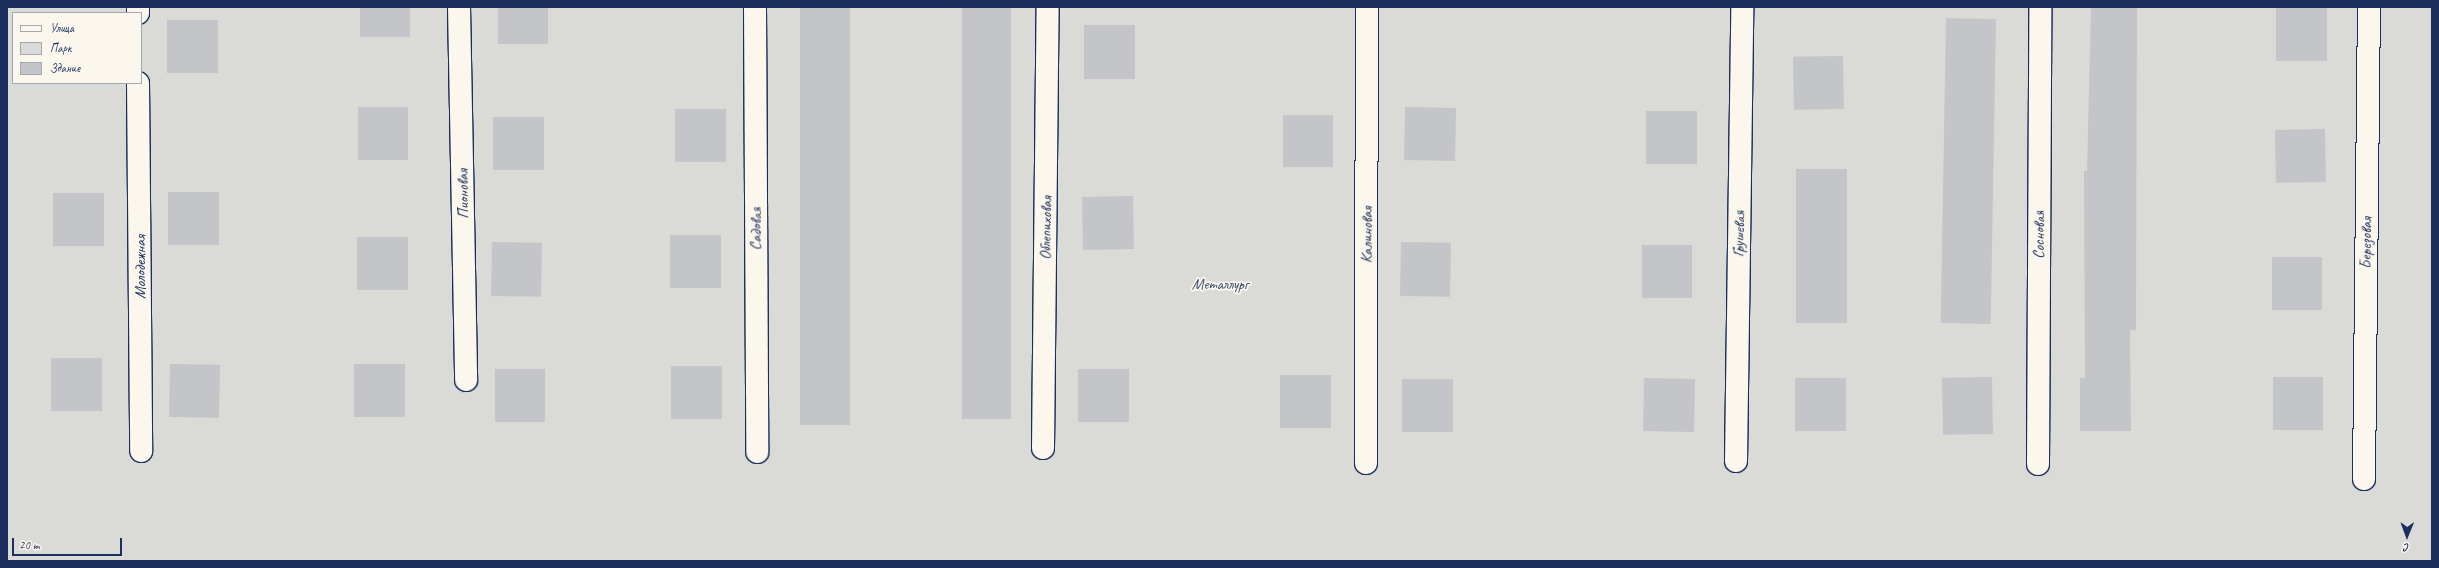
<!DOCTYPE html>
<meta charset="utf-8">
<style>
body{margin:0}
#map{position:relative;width:2439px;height:568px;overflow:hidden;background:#fbf7ec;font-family:Caveat,sans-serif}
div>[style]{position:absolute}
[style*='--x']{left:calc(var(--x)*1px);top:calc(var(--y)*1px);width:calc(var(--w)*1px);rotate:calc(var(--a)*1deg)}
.green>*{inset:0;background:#dadad7}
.building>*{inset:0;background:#c3c5c9;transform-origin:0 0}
.roads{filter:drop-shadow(1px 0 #1b2f5e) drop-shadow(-1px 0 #1b2f5e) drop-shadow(0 1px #1b2f5e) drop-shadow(0 -1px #1b2f5e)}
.street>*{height:22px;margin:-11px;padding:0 11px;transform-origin:11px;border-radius:11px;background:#fbf7ec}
span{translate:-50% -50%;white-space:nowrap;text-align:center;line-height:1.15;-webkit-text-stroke:3.5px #fbf7ec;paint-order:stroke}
.street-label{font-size:16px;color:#1b2f5e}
.park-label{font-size:16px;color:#415176}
.frame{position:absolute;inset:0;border:8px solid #1b2f5e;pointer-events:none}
.legend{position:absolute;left:12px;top:12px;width:130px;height:72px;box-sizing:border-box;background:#fbf7ec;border:1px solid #a1a7b3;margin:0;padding:5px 7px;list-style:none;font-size:12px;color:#1b2f5e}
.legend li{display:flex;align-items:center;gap:8px;height:20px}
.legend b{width:20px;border:1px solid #a1a7b3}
.north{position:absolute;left:2387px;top:516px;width:40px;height:40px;-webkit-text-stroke:3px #fbf7ec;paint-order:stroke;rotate:181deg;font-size:11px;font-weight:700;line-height:16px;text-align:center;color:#1b2f5e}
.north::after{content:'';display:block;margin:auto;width:14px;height:18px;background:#1b2f5e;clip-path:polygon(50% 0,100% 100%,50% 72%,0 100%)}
.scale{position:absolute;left:12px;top:538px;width:110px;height:18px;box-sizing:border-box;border:2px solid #1b2f5e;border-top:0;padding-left:5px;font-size:12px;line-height:14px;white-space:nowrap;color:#1b2f5e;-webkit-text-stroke:3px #fbf7ec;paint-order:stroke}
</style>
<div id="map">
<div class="green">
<i style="clip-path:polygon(evenodd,7px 7px,2432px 7px,2432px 561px,7px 561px,7px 7px,13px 13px,141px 13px,141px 83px,13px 83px,13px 13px)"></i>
</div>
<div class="building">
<i style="left:360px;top:7px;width:50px;height:30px"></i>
<i style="left:498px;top:7px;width:50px;height:37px"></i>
<i style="left:800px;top:7px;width:50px;height:418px"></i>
<i style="left:962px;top:7px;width:49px;height:412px"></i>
<i style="clip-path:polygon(2091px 7px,2137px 7px,2136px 330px,2130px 330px,2131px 431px,2080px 431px,2080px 378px,2085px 378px,2084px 171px,2087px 171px)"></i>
<i style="left:2276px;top:8px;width:51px;height:53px"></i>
<i style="left:1996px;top:19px;width:305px;height:50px;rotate:91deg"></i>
<i style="left:167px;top:20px;width:51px;height:53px"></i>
<i style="left:1084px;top:25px;width:51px;height:54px"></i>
<i style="left:1843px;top:56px;width:53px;height:50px;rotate:89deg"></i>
<i style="left:358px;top:107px;width:50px;height:53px"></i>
<i style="left:1405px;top:107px;width:51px;height:53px;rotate:1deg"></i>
<i style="left:675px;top:109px;width:51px;height:53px"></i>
<i style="left:1646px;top:111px;width:51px;height:53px"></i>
<i style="left:1283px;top:115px;width:50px;height:52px"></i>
<i style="left:544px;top:117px;width:53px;height:51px;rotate:90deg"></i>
<i style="left:2325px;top:129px;width:53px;height:50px;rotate:89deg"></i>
<i style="left:1796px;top:169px;width:51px;height:154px"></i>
<i style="left:168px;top:192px;width:51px;height:53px"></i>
<i style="left:53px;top:193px;width:51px;height:53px"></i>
<i style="left:1133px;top:196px;width:53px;height:51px;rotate:89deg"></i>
<i style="left:670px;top:235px;width:51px;height:53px"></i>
<i style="left:408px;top:237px;width:53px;height:51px;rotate:90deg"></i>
<i style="left:492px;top:242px;width:50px;height:54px;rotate:1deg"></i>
<i style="left:1401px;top:242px;width:50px;height:54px;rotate:1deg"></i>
<i style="left:1642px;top:245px;width:50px;height:53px"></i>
<i style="left:2272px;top:257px;width:50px;height:53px"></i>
<i style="left:51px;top:358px;width:51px;height:53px"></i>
<i style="left:170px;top:364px;width:50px;height:53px;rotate:1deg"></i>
<i style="left:354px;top:364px;width:51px;height:53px"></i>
<i style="left:671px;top:366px;width:51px;height:53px"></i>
<i style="left:495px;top:369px;width:50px;height:53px"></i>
<i style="left:1129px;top:369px;width:53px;height:51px;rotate:90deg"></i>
<i style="left:1280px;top:375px;width:51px;height:53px"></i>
<i style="left:1992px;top:377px;width:57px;height:50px;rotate:89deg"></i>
<i style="left:2273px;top:377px;width:50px;height:53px"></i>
<i style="left:1644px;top:378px;width:51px;height:53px;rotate:1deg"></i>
<i style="left:1846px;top:378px;width:53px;height:51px;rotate:90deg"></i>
<i style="left:1453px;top:379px;width:53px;height:51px;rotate:90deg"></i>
</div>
<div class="roads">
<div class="street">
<i style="--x:138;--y:7;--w:6;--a:90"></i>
<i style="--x:459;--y:7;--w:373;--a:88.9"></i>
<i style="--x:755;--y:7;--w:445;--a:89.7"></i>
<i style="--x:138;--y:83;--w:368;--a:89.5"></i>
<i style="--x:1043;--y:448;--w:441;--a:-89.4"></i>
<i style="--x:1736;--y:461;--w:454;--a:-89.2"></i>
<i style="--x:1366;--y:463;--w:456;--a:-89.9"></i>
<i style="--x:2038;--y:464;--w:457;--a:-89.7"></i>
<i style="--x:2364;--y:479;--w:472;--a:-89.4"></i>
</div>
</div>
<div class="street-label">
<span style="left:463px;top:194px;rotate:-91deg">Пионовая</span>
<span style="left:1046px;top:228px;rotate:-89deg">Облепиховая</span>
<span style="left:756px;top:229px;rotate:-90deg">Садовая</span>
<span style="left:1739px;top:234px;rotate:-89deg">Грушевая</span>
<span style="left:1367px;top:235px;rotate:-90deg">Калиновая</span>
<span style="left:2039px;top:235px;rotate:-90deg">Сосновая</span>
<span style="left:2366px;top:243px;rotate:-89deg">Березовая</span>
<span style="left:140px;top:267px;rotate:-90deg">Молодежная</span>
</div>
<div class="park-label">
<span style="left:1220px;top:284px">Металлург</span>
</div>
<div class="frame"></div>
<ul class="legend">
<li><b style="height:5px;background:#fbf7ec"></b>Улица</li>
<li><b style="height:11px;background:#dadad7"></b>Парк</li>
<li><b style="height:11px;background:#c3c5c9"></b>Здание</li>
</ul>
<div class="north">С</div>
<div class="scale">20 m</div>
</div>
